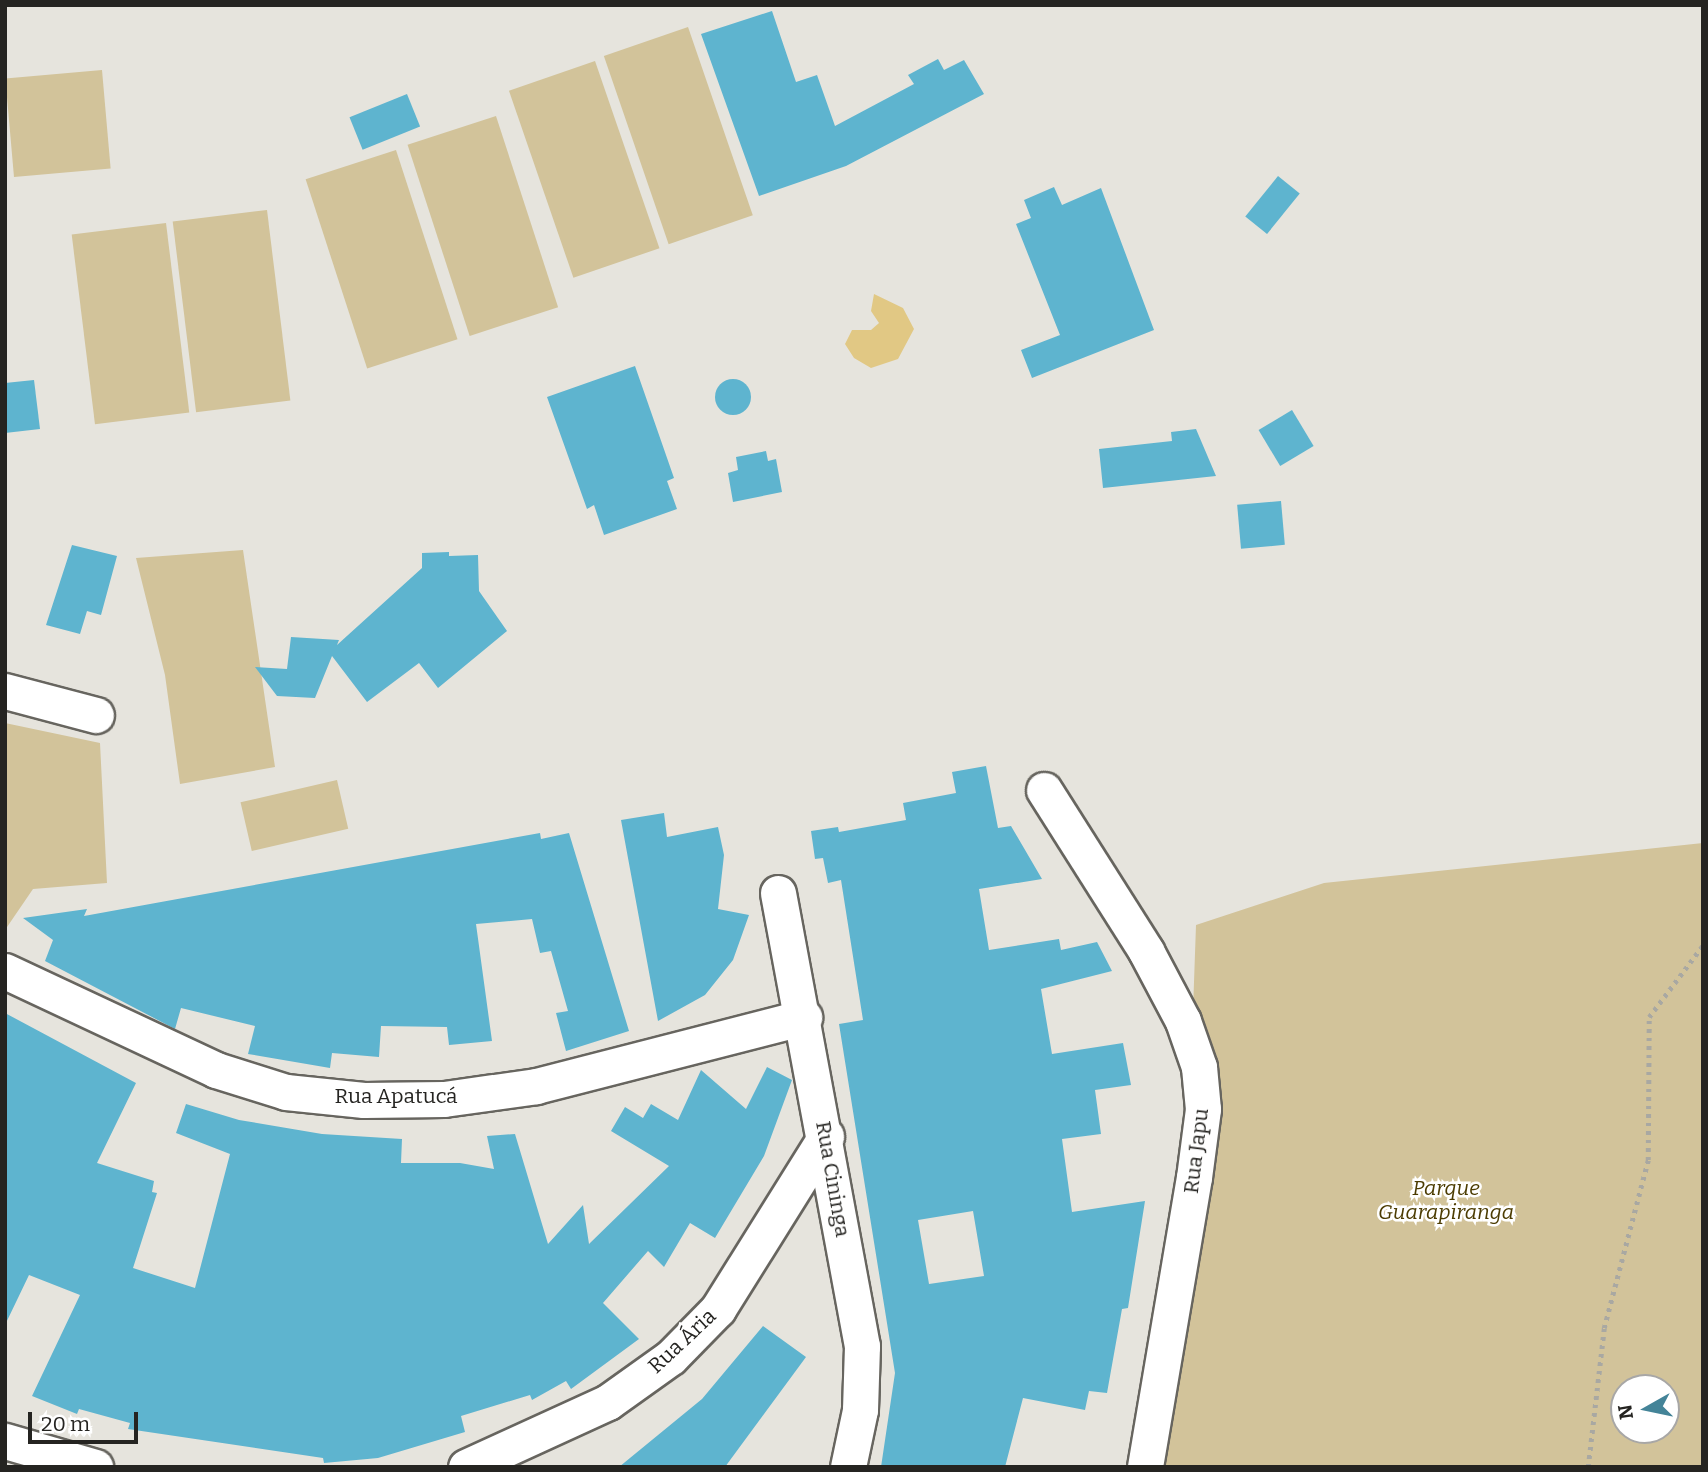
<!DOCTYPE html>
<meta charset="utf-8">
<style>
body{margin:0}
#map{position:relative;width:1708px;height:1472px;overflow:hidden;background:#e6e4dd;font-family:Bitter,serif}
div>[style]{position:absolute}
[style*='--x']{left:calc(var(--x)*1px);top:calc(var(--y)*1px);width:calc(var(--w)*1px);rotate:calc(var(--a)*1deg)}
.green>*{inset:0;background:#d2c39a;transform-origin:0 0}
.water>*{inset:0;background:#e1c884}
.building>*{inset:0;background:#5eb4cf;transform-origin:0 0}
.round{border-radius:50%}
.path>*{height:4.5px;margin-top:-2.25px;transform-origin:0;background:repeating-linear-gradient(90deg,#a9a8a2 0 3.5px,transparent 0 8.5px)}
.roads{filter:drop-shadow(2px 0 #67655f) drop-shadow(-2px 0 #67655f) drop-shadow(0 2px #67655f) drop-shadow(0 -2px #67655f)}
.minor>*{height:35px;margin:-17.5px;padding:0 17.5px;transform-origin:17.5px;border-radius:17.5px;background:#fff}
span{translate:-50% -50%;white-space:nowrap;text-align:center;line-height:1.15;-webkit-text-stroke:5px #fff;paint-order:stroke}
.street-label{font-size:21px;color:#252421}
.park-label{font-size:21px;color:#4c3c02;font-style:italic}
.frame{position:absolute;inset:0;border:7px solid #252421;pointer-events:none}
.north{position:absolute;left:1610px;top:1374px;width:70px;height:70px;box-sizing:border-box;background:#fff;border:2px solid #a8a7a6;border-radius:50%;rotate:261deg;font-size:19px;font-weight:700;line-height:28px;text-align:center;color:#252421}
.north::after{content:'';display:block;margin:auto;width:24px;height:32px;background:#448498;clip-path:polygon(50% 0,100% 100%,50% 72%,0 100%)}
.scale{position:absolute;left:28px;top:1412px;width:110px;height:32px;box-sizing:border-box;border:4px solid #252421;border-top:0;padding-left:9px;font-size:21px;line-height:24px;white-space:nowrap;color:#252421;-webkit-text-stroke:5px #fff;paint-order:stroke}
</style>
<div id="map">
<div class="green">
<i style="left:688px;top:27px;width:199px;height:89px;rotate:71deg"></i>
<i style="left:595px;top:61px;width:198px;height:91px;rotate:71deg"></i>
<i style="left:102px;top:70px;width:99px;height:97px;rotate:85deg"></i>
<i style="left:496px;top:116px;width:201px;height:93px;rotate:72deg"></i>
<i style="left:396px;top:150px;width:199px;height:95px;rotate:72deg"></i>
<i style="left:267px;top:210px;width:192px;height:95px;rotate:83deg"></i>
<i style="left:166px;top:223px;width:191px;height:95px;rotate:83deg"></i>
<i style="clip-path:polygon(243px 550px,275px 767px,180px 784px,165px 675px,136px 558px)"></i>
<i style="clip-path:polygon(5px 723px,100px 743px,107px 883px,33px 889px,5px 930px)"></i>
<i style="left:337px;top:780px;width:50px;height:99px;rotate:77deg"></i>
<i style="clip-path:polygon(evenodd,1703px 843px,1703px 1467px,1162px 1467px,1192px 1039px,1196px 925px,1324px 883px,1703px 843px,1624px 1388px,1666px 1388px,1666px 1430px,1624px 1430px,1624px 1388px)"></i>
</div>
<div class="water">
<i style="clip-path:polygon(874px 294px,903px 308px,914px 329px,898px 359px,871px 368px,854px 358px,845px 344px,852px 330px,871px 330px,879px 323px,871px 311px)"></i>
</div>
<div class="building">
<i style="clip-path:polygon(772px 11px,796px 82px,817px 75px,835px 126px,914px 84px,908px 75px,938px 59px,944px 70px,964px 60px,984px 94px,846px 166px,759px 196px,701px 34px)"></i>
<i style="left:407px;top:94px;width:35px;height:62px;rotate:68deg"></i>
<i style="left:1278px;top:176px;width:28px;height:52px;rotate:39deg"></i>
<i style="clip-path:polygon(1054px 187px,1062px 205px,1101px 188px,1154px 330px,1032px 378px,1021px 350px,1060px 335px,1016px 224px,1031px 218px,1024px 200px)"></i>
<i style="clip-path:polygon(635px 366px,674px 478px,667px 481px,677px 509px,604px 535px,594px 505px,587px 509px,547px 397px)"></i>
<i class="round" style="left:715px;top:379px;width:36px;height:36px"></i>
<i style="clip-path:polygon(34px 380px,40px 429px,5px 433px,5px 383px)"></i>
<i style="left:1292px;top:410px;width:42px;height:39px;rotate:59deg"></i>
<i style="clip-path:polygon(1196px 429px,1216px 476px,1103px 488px,1099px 449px,1172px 441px,1171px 432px)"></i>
<i style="clip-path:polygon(766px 451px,768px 461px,776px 459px,782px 492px,733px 502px,728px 473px,738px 470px,736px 457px)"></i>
<i style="left:1281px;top:501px;width:44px;height:44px;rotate:85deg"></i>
<i style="clip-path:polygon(72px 545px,117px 556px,101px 615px,87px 611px,80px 634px,46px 625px)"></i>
<i style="clip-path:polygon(449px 552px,449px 556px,478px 555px,479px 591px,507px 631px,438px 688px,419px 663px,367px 702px,332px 656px,315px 698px,277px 696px,255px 667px,287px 669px,291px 637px,339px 640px,337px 645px,422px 568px,422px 553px)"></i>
<i style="clip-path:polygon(evenodd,986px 766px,998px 828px,1011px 826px,1042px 879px,979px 889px,989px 950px,1059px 939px,1061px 950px,1097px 942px,1112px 971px,1041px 989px,1052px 1054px,1123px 1043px,1131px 1085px,1095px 1090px,1101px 1134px,1062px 1139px,1072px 1212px,1145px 1201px,1128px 1308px,1122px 1309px,1107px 1393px,1089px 1391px,1085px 1410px,1023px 1398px,1005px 1467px,881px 1467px,895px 1373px,839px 1024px,863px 1020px,841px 880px,828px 883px,823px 858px,815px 859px,811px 831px,838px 827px,839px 832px,906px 820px,903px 803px,956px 793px,952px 772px,986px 766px,973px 1211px,984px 1276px,929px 1284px,918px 1220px,973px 1211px)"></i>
<i style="clip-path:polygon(664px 813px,667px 837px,718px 827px,724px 855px,718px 909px,749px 915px,733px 960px,705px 995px,658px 1021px,621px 820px)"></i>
<i style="clip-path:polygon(540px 833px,541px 839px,569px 833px,629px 1031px,566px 1051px,556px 1013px,568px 1011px,551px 951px,540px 953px,532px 919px,476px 924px,492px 1041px,449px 1045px,447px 1027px,381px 1026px,379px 1057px,332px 1053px,330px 1068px,248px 1054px,255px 1026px,181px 1008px,175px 1029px,45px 961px,53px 940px,23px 918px,87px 909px,84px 916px)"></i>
<i style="clip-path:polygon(5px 1013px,136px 1083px,97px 1163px,154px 1181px,152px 1192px,157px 1193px,133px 1268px,195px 1288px,230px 1154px,176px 1133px,186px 1104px,239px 1120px,322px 1134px,402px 1139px,401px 1163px,460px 1163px,494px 1169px,487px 1136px,515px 1134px,548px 1244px,583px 1205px,589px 1244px,669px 1166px,611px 1131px,625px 1107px,643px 1118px,651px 1104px,678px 1120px,701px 1070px,746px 1109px,767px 1067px,792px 1080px,764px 1156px,715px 1238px,690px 1223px,664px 1267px,648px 1251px,603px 1303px,639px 1339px,571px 1389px,566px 1381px,532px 1400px,530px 1395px,461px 1416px,465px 1432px,378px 1458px,324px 1463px,323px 1458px,128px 1429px,130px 1423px,79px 1409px,77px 1414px,32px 1396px,80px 1295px,29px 1275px,5px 1325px)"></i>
<i style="clip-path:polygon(763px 1326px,806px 1357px,725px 1467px,619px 1467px,702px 1399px)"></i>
</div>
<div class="path">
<i style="--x:1588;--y:1467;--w:140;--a:-83.4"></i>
<i style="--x:1604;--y:1328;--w:174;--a:-75.3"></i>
<i style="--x:1648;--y:1160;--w:143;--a:-89.6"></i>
<i style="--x:1649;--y:1017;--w:90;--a:-53.1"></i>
</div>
<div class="roads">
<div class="minor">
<i style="--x:5;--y:691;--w:94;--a:14.8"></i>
<i style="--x:1044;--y:790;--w:191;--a:57.6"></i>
<i style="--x:1146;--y:951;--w:79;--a:62.1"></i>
<i style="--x:1183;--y:1021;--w:49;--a:70.8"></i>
<i style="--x:1199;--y:1067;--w:42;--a:84.6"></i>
<i style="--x:1203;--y:1109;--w:69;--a:97.5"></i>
<i style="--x:1194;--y:1177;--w:294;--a:99.6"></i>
<i style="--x:778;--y:893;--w:461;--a:79.5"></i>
<i style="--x:862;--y:1346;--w:64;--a:91.8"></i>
<i style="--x:860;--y:1410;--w:58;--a:101.9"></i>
<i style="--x:5;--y:971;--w:233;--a:25.1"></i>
<i style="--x:216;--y:1070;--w:73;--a:17.4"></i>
<i style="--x:286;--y:1092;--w:78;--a:5.9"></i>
<i style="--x:364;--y:1100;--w:80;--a:-0.7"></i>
<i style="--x:444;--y:1099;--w:93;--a:-8"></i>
<i style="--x:536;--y:1086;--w:277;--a:-14.4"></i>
<i style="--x:5;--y:1441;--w:94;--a:16.1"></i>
<i style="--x:466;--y:1467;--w:156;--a:-24.6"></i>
<i style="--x:608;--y:1402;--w:77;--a:-35.5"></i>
<i style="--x:671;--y:1357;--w:67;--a:-45.6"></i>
<i style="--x:718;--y:1309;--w:204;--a:-58"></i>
</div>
</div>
<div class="street-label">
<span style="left:396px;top:1096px">Rua Apatucá</span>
<span style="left:1196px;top:1151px;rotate:-83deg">Rua Japu</span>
<span style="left:833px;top:1179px;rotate:80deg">Rua Cininga</span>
<span style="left:682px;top:1341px;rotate:-43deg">Rua Ária</span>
</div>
<div class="park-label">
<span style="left:1446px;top:1200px">Parque<br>Guarapiranga</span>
</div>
<div class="frame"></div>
<div class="north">N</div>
<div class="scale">20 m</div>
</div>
